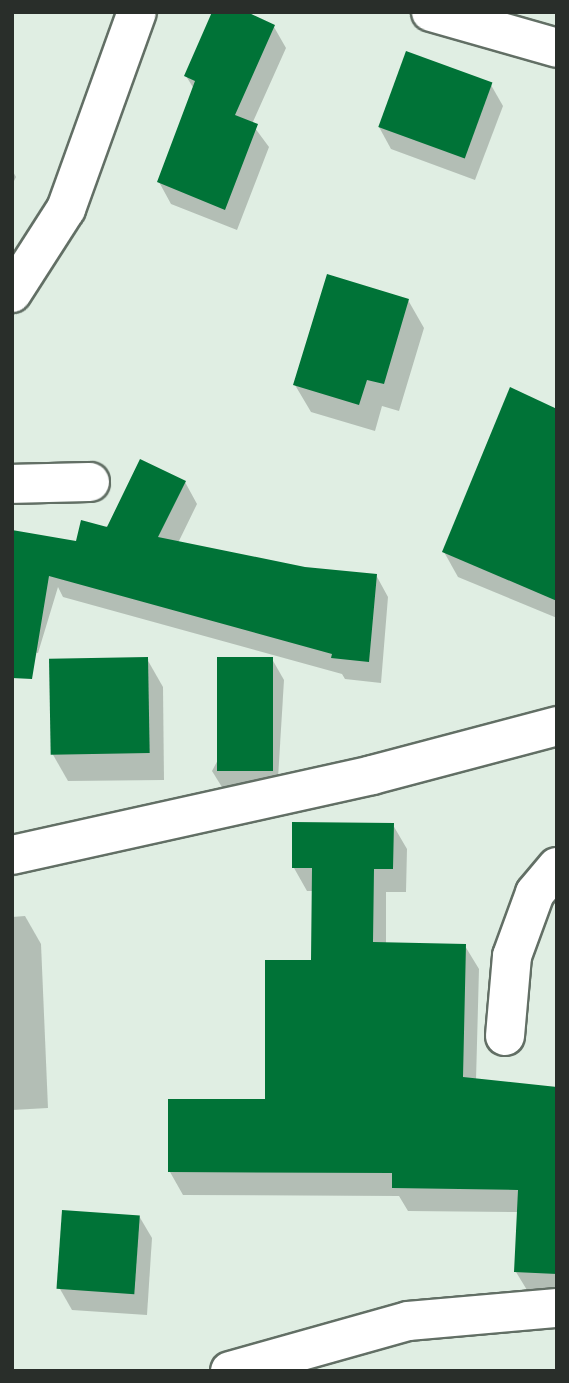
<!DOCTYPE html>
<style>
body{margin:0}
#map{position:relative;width:569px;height:1383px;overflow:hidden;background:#e0eee3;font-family:"Exo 2",sans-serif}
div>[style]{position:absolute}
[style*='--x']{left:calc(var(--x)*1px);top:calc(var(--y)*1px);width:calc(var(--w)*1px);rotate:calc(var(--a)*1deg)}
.shadow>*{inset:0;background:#0003}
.building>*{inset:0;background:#007337;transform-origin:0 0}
.roads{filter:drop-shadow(2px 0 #626f65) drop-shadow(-2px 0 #626f65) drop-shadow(0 2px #626f65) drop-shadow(0 -2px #626f65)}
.minor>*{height:38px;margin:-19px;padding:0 19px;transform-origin:19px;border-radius:19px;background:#fff}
span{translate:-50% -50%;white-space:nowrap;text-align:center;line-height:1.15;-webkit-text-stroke:7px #eefcf0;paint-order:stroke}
.frame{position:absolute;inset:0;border:14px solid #292e2a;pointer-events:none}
</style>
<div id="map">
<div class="shadow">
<i style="clip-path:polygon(274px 27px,286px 48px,252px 124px,269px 147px,237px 230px,171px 204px,159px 182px,194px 89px,186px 76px)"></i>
<i style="clip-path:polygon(491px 85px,503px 106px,475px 180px,391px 149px,379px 127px)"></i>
<i style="clip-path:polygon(12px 170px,16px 177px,12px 185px)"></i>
<i style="clip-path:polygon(408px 300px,424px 328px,399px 411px,382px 406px,375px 431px,311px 412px,295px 385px)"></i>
<i style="clip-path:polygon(511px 389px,557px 410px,557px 618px,458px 577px,444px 552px)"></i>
<i style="clip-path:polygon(185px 482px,197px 504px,178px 543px,304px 568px,376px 575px,388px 597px,381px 683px,345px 679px,342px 674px,63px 597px,58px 587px,38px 653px,12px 648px,12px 531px,77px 543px)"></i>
<i style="clip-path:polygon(147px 659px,163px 687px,164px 780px,68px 781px,52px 753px)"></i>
<i style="clip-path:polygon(272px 659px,284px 680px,277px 795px,225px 792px,212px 771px)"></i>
<i style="clip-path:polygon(393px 825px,407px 849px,406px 892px,386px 892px,386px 944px,465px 946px,479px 969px,476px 1081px,557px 1089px,557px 1297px,530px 1295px,516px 1272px,519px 1212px,408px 1211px,399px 1196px,183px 1195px,170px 1172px,267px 1101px,313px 962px,314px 891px,307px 891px,294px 868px)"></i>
<i style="clip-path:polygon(25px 916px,41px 944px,48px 1108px,12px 1110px,12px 917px)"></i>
<i style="clip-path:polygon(139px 1216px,152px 1238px,147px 1315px,72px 1310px,60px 1289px)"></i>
</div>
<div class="building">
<i style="clip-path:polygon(212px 12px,247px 12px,275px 25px,235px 115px,258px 124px,225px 210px,157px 182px,195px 81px,184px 76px)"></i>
<i style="left:406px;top:51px;width:92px;height:81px;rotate:20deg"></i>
<i style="clip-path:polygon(327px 274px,409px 299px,384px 384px,367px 380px,359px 405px,293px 385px)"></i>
<i style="clip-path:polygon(510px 387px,557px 409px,557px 601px,442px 552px)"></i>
<i style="clip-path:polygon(140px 459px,186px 481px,158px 537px,305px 567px,377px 574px,369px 662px,331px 658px,332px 654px,49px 576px,32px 679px,12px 678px,12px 530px,76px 541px,81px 520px,107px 527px)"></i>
<i style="left:148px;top:657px;width:96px;height:99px;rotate:89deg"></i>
<i style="left:217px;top:657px;width:56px;height:114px"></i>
<i style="clip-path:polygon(292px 822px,394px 823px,393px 869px,374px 869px,373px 942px,466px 944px,463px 1077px,557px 1087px,557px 1274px,514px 1272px,518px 1190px,392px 1188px,392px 1173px,168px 1172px,168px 1099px,265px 1099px,265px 960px,311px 960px,312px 868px,292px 868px)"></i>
<i style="left:62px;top:1210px;width:78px;height:79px;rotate:4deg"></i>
</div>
<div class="roads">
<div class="minor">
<i style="--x:431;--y:12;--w:131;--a:15.9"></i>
<i style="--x:12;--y:293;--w:100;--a:-57.3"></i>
<i style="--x:66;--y:209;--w:209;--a:-70.2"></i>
<i style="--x:12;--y:484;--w:78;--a:-1.5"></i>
<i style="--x:12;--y:855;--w:369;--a:-12.5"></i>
<i style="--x:372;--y:775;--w:191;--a:-14.8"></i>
<i style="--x:505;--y:1036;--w:80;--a:-85"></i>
<i style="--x:512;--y:956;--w:67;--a:-69.9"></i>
<i style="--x:535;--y:893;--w:34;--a:-50"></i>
<i style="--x:230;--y:1371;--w:185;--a:-15.7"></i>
<i style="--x:408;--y:1321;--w:150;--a:-5"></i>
</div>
</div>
<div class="frame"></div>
</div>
